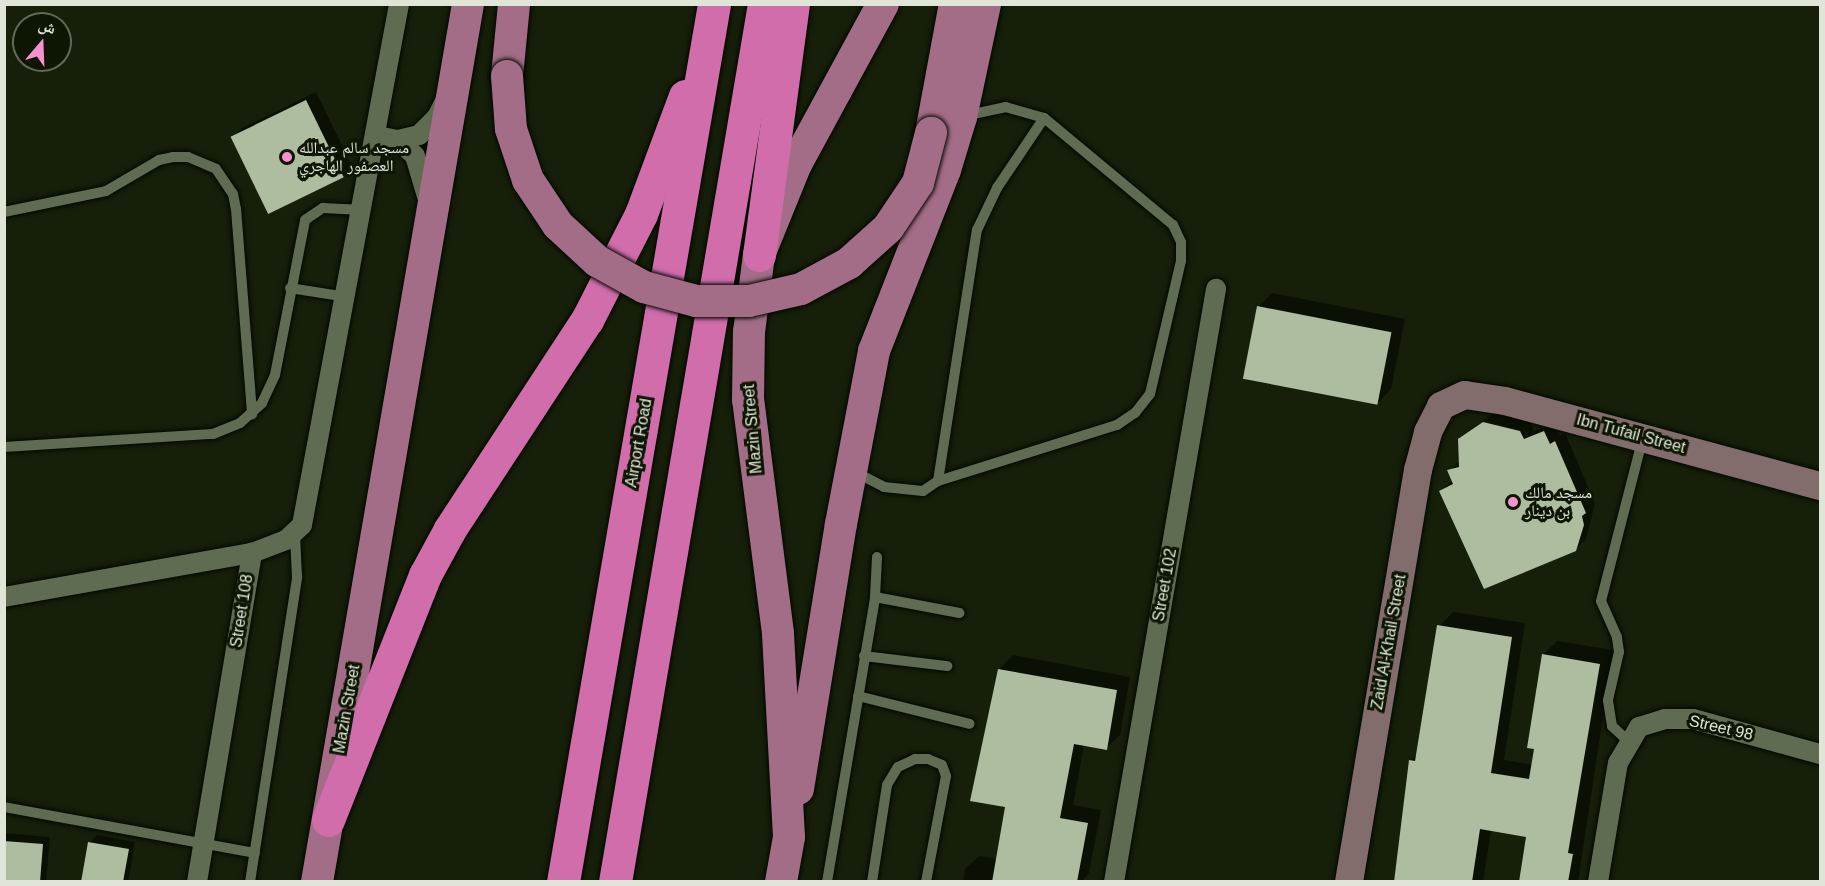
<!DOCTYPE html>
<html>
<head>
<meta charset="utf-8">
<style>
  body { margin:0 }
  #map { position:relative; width:1825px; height:886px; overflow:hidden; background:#161f09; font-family:Arial,"Noto Naskh Arabic",sans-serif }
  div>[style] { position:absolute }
  .shadow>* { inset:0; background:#0007 }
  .building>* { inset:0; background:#aebca0; transform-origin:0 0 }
  .roads { filter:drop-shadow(0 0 2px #030900) drop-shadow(0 0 2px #030900) }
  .lane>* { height:10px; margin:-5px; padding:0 5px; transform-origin:5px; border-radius:5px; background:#606c52 }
  .street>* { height:20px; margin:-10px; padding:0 10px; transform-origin:10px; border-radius:10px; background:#606c52 }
  .secondary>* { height:28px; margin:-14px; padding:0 14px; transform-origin:14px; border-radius:14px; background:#826c6c }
  .primary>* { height:32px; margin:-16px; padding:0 16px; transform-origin:16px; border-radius:16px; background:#a36d87 }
  .highway>* { height:33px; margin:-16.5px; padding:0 16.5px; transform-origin:16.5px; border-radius:16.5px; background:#d06daa }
  .bridges { filter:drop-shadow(0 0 2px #030900) drop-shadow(0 0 2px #030900) }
  .primary-bridge>* { height:32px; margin:-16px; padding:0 16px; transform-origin:16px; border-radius:16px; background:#a36d87 }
  .dots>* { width:16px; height:16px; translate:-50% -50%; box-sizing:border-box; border:3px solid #0d1602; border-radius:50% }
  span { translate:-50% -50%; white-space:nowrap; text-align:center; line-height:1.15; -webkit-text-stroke:6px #0d1602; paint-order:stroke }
  .poi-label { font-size:16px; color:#dfe6d8 }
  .left { translate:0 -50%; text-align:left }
  .street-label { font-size:16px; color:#dfe6d8 }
  .frame { position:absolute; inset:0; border:6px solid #dfe6d8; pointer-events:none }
  .north { position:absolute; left:12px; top:12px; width:60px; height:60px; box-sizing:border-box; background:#0d1602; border:2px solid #616958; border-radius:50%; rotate:19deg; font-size:16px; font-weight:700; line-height:24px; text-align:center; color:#dfe6d8 }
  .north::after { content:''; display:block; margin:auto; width:21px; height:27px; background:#f790ce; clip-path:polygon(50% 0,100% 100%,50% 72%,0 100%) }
</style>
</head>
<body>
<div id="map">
  <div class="shadow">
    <i style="clip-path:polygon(316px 92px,352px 166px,343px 176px,233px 137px,242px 128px)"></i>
    <i style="clip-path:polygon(1272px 293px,1405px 319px,1391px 389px,1378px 403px,1258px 307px)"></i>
    <i style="clip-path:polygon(1494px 413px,1530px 422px,1534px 431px,1554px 423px,1560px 436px,1565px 433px,1595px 503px,1586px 539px,1576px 549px,1440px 491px,1453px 480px,1449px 471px,1460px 461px,1459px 440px)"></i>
    <i style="clip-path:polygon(1453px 612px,1525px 623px,1504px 760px,1533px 765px,1543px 655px,1557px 641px,1613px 650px,1578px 882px,1521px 882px,1528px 835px,1491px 830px,1483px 882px,1394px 882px,1410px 761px,1417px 754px,1439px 626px)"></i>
    <i style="clip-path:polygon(1013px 655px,1130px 677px,1120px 735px,1106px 749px,1084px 745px,1073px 805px,1101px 810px,1089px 873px,1081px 882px,963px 882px,965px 869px,979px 856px,997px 859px,1007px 806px,999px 669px)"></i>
    <i style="clip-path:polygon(4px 833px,50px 837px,46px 882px,4px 882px)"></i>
    <i style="clip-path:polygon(97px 835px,135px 842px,128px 882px,83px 882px,89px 843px)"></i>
  </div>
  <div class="building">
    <i style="left:306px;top:100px;width:86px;height:84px;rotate:64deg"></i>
    <i style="left:1257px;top:306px;width:137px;height:74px;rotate:11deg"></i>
    <i style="clip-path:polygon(1483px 422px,1520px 431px,1524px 439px,1544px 431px,1550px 444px,1555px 441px,1586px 513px,1582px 516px,1584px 525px,1576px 551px,1484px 589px,1439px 491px,1453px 484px,1447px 470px,1459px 467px,1458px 439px)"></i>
    <i style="clip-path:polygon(1437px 625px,1512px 637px,1491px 773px,1529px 779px,1534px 749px,1527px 748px,1542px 654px,1600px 664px,1568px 853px,1573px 854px,1568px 882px,1519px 882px,1526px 837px,1480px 829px,1472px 882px,1394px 882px,1409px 760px,1415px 761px)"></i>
    <i style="clip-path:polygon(998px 669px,1117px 690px,1107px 750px,1074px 744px,1060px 818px,1088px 823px,1077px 882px,992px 882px,1005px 807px,970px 801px)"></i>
    <i style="clip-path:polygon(4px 841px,43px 844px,40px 882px,4px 882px)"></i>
    <i style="clip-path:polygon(88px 842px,129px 849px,123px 882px,81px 882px)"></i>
  </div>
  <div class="roads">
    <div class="lane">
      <i style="left:4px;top:212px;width:104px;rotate:-11.6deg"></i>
      <i style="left:106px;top:191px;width:61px;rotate:-30.3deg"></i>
      <i style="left:159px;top:160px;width:14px;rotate:-12deg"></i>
      <i style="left:173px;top:157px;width:15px"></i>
      <i style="left:188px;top:157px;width:30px;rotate:23deg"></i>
      <i style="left:216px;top:169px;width:30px;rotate:56deg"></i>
      <i style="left:233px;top:194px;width:15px;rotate:79deg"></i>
      <i style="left:236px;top:209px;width:206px;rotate:85.5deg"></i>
      <i style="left:290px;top:288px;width:58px;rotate:9deg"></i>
      <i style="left:4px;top:447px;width:209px;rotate:-3.6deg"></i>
      <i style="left:213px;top:434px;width:29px;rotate:-22deg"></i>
      <i style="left:240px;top:423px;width:30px;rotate:-42deg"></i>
      <i style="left:262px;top:403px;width:31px;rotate:-65deg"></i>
      <i style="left:275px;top:375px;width:158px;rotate:-79deg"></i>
      <i style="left:305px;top:220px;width:22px;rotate:-34deg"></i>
      <i style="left:323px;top:208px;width:40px;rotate:2.9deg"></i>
      <i style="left:855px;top:472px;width:33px;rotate:27deg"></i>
      <i style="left:884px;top:487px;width:39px;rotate:6deg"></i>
      <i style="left:923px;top:491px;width:18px;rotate:-34deg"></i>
      <i style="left:938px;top:481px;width:188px;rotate:-17.4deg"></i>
      <i style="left:1117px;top:425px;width:22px;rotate:-34deg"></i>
      <i style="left:1135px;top:413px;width:24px;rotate:-52deg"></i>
      <i style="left:1150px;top:394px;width:137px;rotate:-76.9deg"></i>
      <i style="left:1181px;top:261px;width:19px;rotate:-90deg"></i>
      <i style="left:1181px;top:242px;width:19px;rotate:-115deg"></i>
      <i style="left:1173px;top:225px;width:168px;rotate:-140.3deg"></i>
      <i style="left:1044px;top:118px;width:40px;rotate:-164deg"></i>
      <i style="left:1006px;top:107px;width:40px;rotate:168deg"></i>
      <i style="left:938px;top:481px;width:254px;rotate:-81.2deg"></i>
      <i style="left:977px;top:230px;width:47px;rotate:-64.5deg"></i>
      <i style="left:997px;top:188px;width:84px;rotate:-56.1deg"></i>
      <i style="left:875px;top:597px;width:86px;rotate:10.7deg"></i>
      <i style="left:864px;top:656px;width:84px;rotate:6.9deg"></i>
      <i style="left:858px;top:696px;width:115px;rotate:14deg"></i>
      <i style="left:1628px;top:741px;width:22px;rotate:-137deg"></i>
      <i style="left:1612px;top:726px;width:26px;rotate:-99deg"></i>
      <i style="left:1608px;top:700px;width:49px;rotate:-77.1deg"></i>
      <i style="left:1619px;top:652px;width:15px;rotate:-98deg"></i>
      <i style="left:1617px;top:637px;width:39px;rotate:-114deg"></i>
      <i style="left:1601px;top:601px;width:168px;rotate:-75.6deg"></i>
      <i style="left:4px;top:807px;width:255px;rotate:10.4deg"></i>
      <i style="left:250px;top:882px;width:309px;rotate:-81.2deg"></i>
      <i style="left:297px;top:577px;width:43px;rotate:-92.7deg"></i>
      <i style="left:827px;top:882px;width:289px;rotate:-80.4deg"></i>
      <i style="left:875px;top:597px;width:40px;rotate:-87.1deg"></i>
      <i style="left:872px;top:882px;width:98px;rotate:-81.2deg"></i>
      <i style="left:887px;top:785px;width:21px;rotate:-59deg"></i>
      <i style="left:898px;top:767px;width:19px;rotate:-25deg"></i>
      <i style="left:915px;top:759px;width:13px"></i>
      <i style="left:928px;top:759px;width:15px;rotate:23deg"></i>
      <i style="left:942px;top:765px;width:12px;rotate:70deg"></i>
      <i style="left:946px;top:776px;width:108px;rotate:100.7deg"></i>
    </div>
    <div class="street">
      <i style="left:377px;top:136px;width:21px;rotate:11deg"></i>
      <i style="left:398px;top:140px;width:22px;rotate:-13deg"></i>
      <i style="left:419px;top:135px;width:25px;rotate:-45deg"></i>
      <i style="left:437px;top:117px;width:18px;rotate:-63deg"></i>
      <i style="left:398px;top:140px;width:23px;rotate:43deg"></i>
      <i style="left:415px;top:156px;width:49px;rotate:73.4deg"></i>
      <i style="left:4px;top:597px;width:252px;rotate:-10.1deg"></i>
      <i style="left:252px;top:553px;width:36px;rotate:-21deg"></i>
      <i style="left:286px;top:540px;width:22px;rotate:-43deg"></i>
      <i style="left:302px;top:525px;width:530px;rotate:-79.45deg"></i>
      <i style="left:197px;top:882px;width:334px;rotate:-80.5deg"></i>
      <i style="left:1114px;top:882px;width:602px;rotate:-80.24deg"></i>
      <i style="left:1598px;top:882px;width:121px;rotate:-80.5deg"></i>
      <i style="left:1618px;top:763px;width:42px;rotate:-59.7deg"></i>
      <i style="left:1639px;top:727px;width:27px;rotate:-17deg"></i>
      <i style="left:1665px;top:719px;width:28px"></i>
      <i style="left:1693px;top:719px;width:132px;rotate:15.4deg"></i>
    </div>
    <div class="secondary">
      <i style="left:1349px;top:882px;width:418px;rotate:-80.5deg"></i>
      <i style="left:1418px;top:470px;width:39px;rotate:-75deg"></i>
      <i style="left:1428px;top:432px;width:29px;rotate:-63deg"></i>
      <i style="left:1441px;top:406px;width:26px;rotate:-25deg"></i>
      <i style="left:1465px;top:395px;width:40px;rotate:8.5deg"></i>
      <i style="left:1505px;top:401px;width:326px;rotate:15.1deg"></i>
    </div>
    <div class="primary">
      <i style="left:507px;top:76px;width:72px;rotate:-84.4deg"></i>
      <i style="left:931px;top:133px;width:131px;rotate:-79.5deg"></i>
      <i style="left:798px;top:789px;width:268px;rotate:-80.8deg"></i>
      <i style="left:841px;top:524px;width:176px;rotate:-79.2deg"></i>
      <i style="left:874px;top:351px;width:194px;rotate:-68.6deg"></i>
      <i style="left:945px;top:170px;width:55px;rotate:-73.2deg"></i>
      <i style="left:961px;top:117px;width:116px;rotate:-78deg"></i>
      <i style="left:317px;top:882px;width:891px;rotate:-80.24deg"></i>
      <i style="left:781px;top:882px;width:46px;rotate:-79.9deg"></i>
      <i style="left:789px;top:837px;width:204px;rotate:-93.1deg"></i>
      <i style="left:778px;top:633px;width:235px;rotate:-97.3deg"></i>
      <i style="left:748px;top:400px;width:68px;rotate:-89.2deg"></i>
      <i style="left:749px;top:332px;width:78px;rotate:-82.6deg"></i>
      <i style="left:759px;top:255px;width:98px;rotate:-67.9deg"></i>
      <i style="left:796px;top:164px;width:182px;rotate:-61.5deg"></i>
    </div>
    <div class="highway">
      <i style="left:759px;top:255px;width:253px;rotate:-82.3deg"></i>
      <i style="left:328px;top:820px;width:264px;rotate:-68.4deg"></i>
      <i style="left:425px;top:575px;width:52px;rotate:-61.5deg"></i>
      <i style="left:450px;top:529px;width:250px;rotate:-56.8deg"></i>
      <i style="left:587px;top:320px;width:119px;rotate:-63deg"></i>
      <i style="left:641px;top:214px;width:126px;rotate:-69.6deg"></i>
      <i style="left:563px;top:882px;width:891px;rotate:-80.24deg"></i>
      <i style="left:615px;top:882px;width:891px;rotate:-80.37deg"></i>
    </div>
  </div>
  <div class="bridges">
    <div class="primary-bridge">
      <i style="left:507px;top:76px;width:53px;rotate:85.7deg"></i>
      <i style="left:511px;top:129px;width:54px;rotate:71.6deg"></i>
      <i style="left:528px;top:180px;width:54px;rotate:56.3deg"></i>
      <i style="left:558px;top:225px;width:53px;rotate:42.7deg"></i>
      <i style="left:597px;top:261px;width:54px;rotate:29deg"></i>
      <i style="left:644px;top:287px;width:54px;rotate:15.1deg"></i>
      <i style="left:696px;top:301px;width:53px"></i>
      <i style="left:749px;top:301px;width:53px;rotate:-13deg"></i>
      <i style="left:801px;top:289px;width:55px;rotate:-28.4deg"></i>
      <i style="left:849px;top:263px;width:52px;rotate:-41.9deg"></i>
      <i style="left:888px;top:228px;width:54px;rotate:-56.3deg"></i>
      <i style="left:918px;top:183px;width:52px;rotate:-75.4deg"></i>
    </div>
  </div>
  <div class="dots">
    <i style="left:287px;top:157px;background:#f790ce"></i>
    <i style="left:1513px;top:502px;background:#f790ce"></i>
  </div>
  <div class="poi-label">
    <span class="left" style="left:299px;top:157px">مسجد سالم عبدالله<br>العصفور الهاجري</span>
    <span class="left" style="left:1525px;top:502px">مسجد مالك<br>بن دينار</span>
  </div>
  <div class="street-label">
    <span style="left:753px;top:429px;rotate:-95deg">Mazin Street</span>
    <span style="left:1631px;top:434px;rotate:15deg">Ibn Tufail Street</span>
    <span style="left:639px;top:443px;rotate:-80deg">Airport Road</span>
    <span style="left:1165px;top:585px;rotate:-80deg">Street 102</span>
    <span style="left:242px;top:611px;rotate:-81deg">Street 108</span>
    <span style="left:1389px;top:642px;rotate:-80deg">Zaid Al-Khail Street</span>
    <span style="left:347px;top:709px;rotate:-80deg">Mazin Street</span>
    <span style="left:1721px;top:728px;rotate:13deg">Street 98</span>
  </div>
  <div class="frame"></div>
  <div class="north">ش</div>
</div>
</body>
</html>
